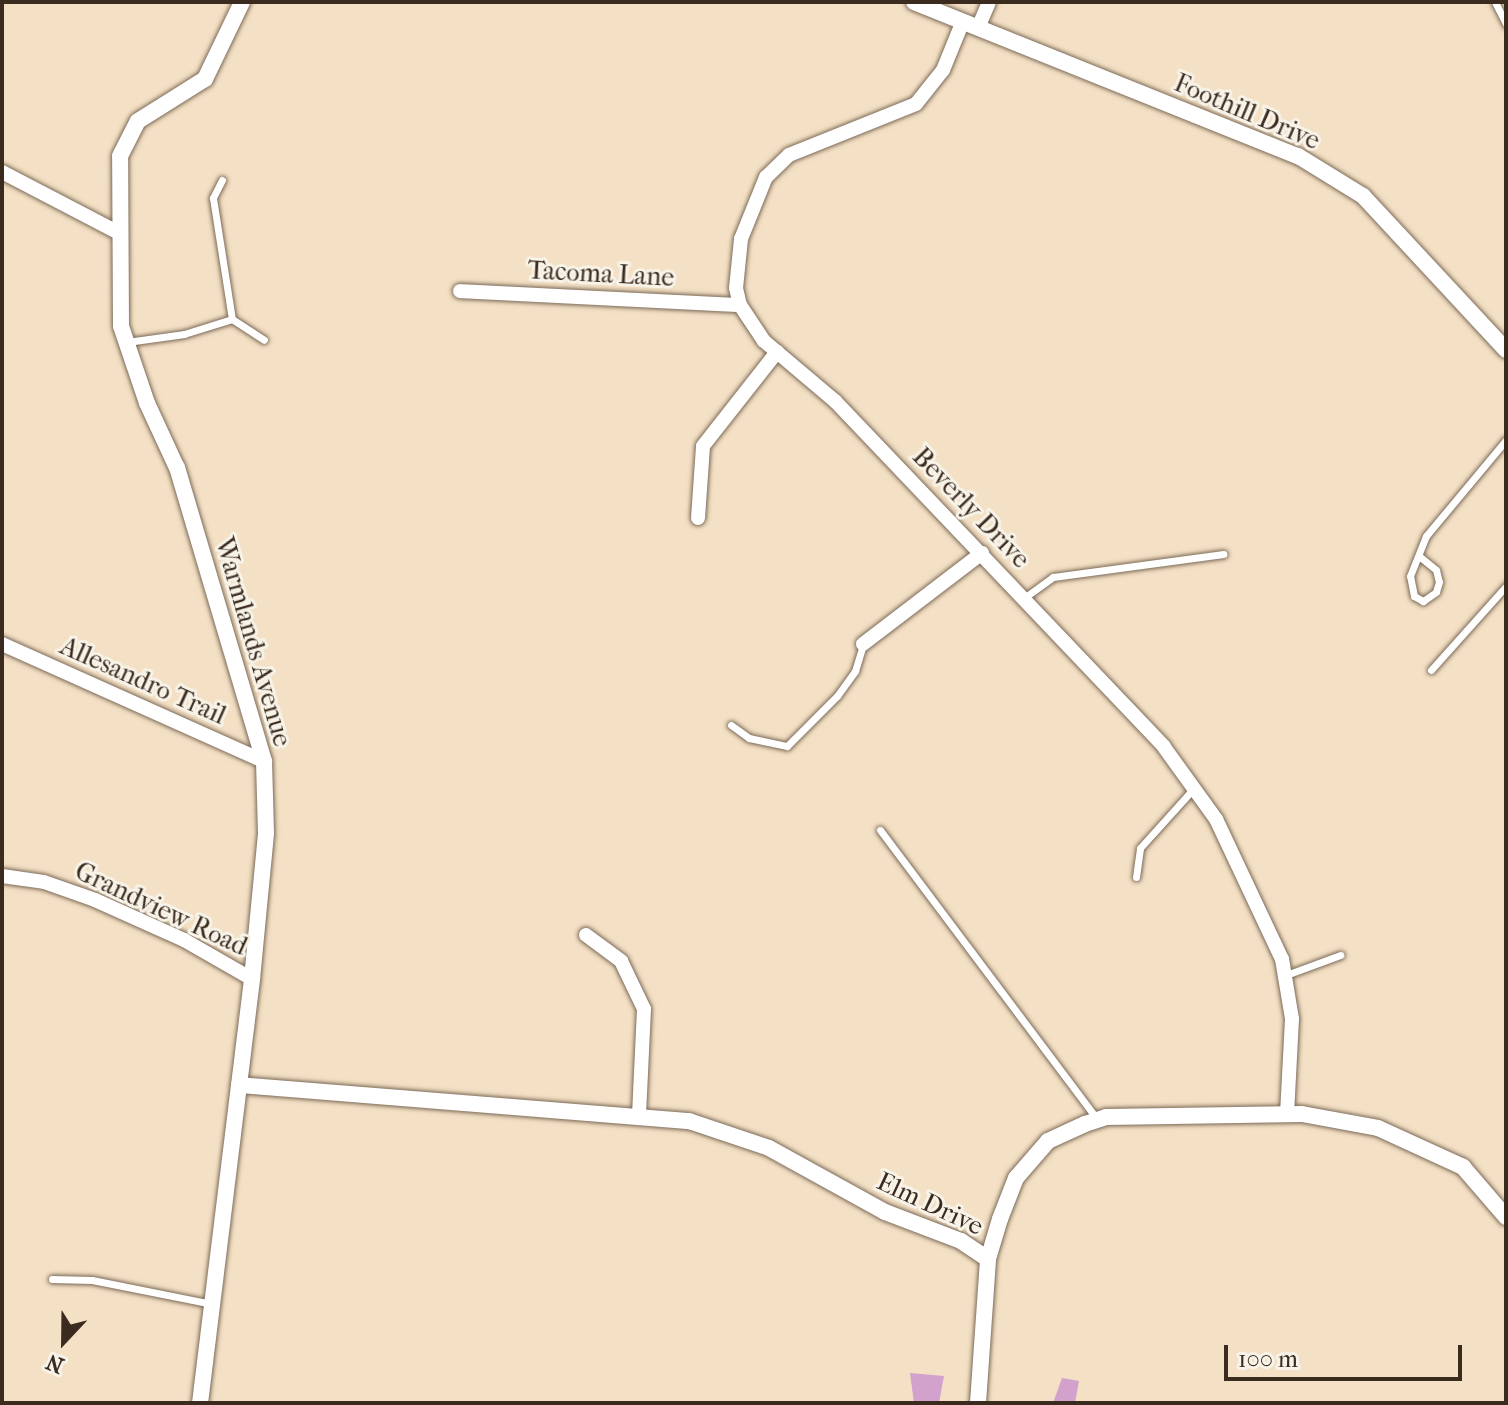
<!DOCTYPE html>
<html>
<head>
<meta charset="utf-8">
<style>
  body { margin:0 }
  #map { position:relative; width:1508px; height:1405px; overflow:hidden; background:#f4e0c4; font-family:"IM FELL French Canon",serif }
  div>[style] { position:absolute }
  .building>* { inset:0; background:#d2a1cc }
  .roads { filter:drop-shadow(0 0 2px #7c6a58) drop-shadow(0 0 2px #7c6a58) }
  .service>* { height:7px; margin:-3.5px; padding:0 3.5px; transform-origin:3.5px; border-radius:3.5px; background:#fff }
  .minor>* { height:14px; margin:-7px; padding:0 7px; transform-origin:7px; border-radius:7px; background:#fff }
  .tertiary>* { height:16px; margin:-8px; padding:0 8px; transform-origin:8px; border-radius:8px; background:#fff }
  span { translate:-50% -50%; white-space:nowrap; text-align:center; line-height:1.15; -webkit-text-stroke:6px #f7f3e8; paint-order:stroke }
  .street-label { font-size:26px; color:#3b2a1e }
  .frame { position:absolute; inset:0; border:4px solid #3b2a1e; pointer-events:none }
  .north { position:absolute; left:24px; top:1301px; width:80px; height:80px; -webkit-text-stroke:6px #f7f3e8; paint-order:stroke; rotate:202deg; font-size:22px; font-weight:700; line-height:32px; text-align:center; color:#3b2a1e }
  .north::after { content:''; display:block; margin:auto; width:28px; height:36px; background:#3b2a1e; clip-path:polygon(50% 0,100% 100%,50% 72%,0 100%) }
  .scale { position:absolute; left:1224px; top:1345px; width:238px; height:36px; box-sizing:border-box; border:4px solid #3b2a1e; border-top:0; padding-left:10px; font-size:24px; line-height:28px; white-space:nowrap; color:#3b2a1e; -webkit-text-stroke:6px #f7f3e8; paint-order:stroke }
</style>
</head>
<body>
<div id="map">
  <div class="building">
    <i style="clip-path:polygon(910px 1373px,944px 1376px,939px 1403px,914px 1403px)"></i>
    <i style="clip-path:polygon(1062px 1378px,1079px 1381px,1075px 1403px,1053px 1403px)"></i>
  </div>
  <div class="roads">
    <div class="service">
      <i style="left:1495px;top:2px;width:25px;rotate:63deg"></i>
      <i style="left:222px;top:180px;width:20px;rotate:117deg"></i>
      <i style="left:213px;top:198px;width:122px;rotate:81.1deg"></i>
      <i style="left:232px;top:319px;width:38px;rotate:33deg"></i>
      <i style="left:127px;top:342px;width:58px;rotate:-8deg"></i>
      <i style="left:184px;top:334px;width:50px;rotate:-17.4deg"></i>
      <i style="left:1419px;top:556px;width:22px;rotate:39deg"></i>
      <i style="left:1436px;top:570px;width:12px;rotate:76deg"></i>
      <i style="left:1439px;top:582px;width:10px;rotate:107deg"></i>
      <i style="left:1436px;top:592px;width:16px;rotate:145deg"></i>
      <i style="left:1423px;top:601px;width:10px;rotate:-151deg"></i>
      <i style="left:1414px;top:596px;width:20px;rotate:-101deg"></i>
      <i style="left:1410px;top:576px;width:43px;rotate:-68.2deg"></i>
      <i style="left:1426px;top:536px;width:125px;rotate:-50.2deg"></i>
      <i style="left:1024px;top:598px;width:36px;rotate:-36deg"></i>
      <i style="left:1053px;top:577px;width:172px;rotate:-7.7deg"></i>
      <i style="left:1431px;top:670px;width:113px;rotate:-48.2deg"></i>
      <i style="left:731px;top:725px;width:22px;rotate:36deg"></i>
      <i style="left:749px;top:738px;width:39px;rotate:12deg"></i>
      <i style="left:787px;top:746px;width:71px;rotate:-45deg"></i>
      <i style="left:837px;top:696px;width:31px;rotate:-54deg"></i>
      <i style="left:855px;top:671px;width:28px;rotate:-73deg"></i>
      <i style="left:880px;top:830px;width:360px;rotate:53.1deg"></i>
      <i style="left:1136px;top:877px;width:29px;rotate:-82deg"></i>
      <i style="left:1140px;top:848px;width:81px;rotate:-48deg"></i>
      <i style="left:1286px;top:975px;width:58px;rotate:-20.3deg"></i>
      <i style="left:52px;top:1279px;width:40px;rotate:1.4deg"></i>
      <i style="left:92px;top:1280px;width:122px;rotate:11.3deg"></i>
    </div>
    <div class="minor">
      <i style="left:963px;top:21px;width:53px;rotate:112.2deg"></i>
      <i style="left:943px;top:70px;width:43px;rotate:128.5deg"></i>
      <i style="left:916px;top:104px;width:137px;rotate:158.1deg"></i>
      <i style="left:789px;top:155px;width:32px;rotate:136deg"></i>
      <i style="left:766px;top:177px;width:67px;rotate:112deg"></i>
      <i style="left:741px;top:239px;width:49px;rotate:95.8deg"></i>
      <i style="left:736px;top:288px;width:17px;rotate:77deg"></i>
      <i style="left:740px;top:305px;width:43px;rotate:56.3deg"></i>
      <i style="left:764px;top:341px;width:93px;rotate:40.2deg"></i>
      <i style="left:835px;top:401px;width:477px;rotate:46.4deg"></i>
      <i style="left:1164px;top:747px;width:89px;rotate:54.2deg"></i>
      <i style="left:1216px;top:819px;width:155px;rotate:64.8deg"></i>
      <i style="left:1282px;top:959px;width:61px;rotate:80.5deg"></i>
      <i style="left:1292px;top:1019px;width:96px;rotate:93deg"></i>
      <i style="left:978px;top:28px;width:28px;rotate:-67deg"></i>
      <i style="left:2px;top:172px;width:132px;rotate:27.5deg"></i>
      <i style="left:460px;top:291px;width:280px;rotate:2.9deg"></i>
      <i style="left:698px;top:518px;width:72px;rotate:-86deg"></i>
      <i style="left:703px;top:446px;width:120px;rotate:-51.8deg"></i>
      <i style="left:2px;top:644px;width:287px;rotate:24.1deg"></i>
      <i style="left:863px;top:644px;width:150px;rotate:-37.4deg"></i>
      <i style="left:2px;top:876px;width:42px;rotate:8.1deg"></i>
      <i style="left:44px;top:882px;width:54px;rotate:19.4deg"></i>
      <i style="left:95px;top:900px;width:98px;rotate:24.2deg"></i>
      <i style="left:184px;top:940px;width:78px;rotate:29.8deg"></i>
      <i style="left:586px;top:935px;width:44px;rotate:36.6deg"></i>
      <i style="left:621px;top:961px;width:53px;rotate:64.4deg"></i>
      <i style="left:644px;top:1009px;width:105px;rotate:92.7deg"></i>
    </div>
    <div class="tertiary">
      <i style="left:914px;top:2px;width:414px;rotate:21.9deg"></i>
      <i style="left:1298px;top:156px;width:76px;rotate:31.6deg"></i>
      <i style="left:1363px;top:196px;width:210px;rotate:47.1deg"></i>
      <i style="left:239px;top:1085px;width:451px;rotate:4.6deg"></i>
      <i style="left:689px;top:1121px;width:84px;rotate:18.6deg"></i>
      <i style="left:769px;top:1148px;width:132px;rotate:28.9deg"></i>
      <i style="left:885px;top:1212px;width:81px;rotate:20.9deg"></i>
      <i style="left:961px;top:1241px;width:32px;rotate:34deg"></i>
      <i style="left:200px;top:1403px;width:427px;rotate:-83deg"></i>
      <i style="left:252px;top:979px;width:147px;rotate:-84.5deg"></i>
      <i style="left:266px;top:833px;width:72px;rotate:-91.6deg"></i>
      <i style="left:264px;top:761px;width:306px;rotate:-106.5deg"></i>
      <i style="left:177px;top:468px;width:72px;rotate:-114.8deg"></i>
      <i style="left:147px;top:403px;width:81px;rotate:-108.7deg"></i>
      <i style="left:121px;top:326px;width:170px;rotate:-90.3deg"></i>
      <i style="left:120px;top:156px;width:39px;rotate:-63deg"></i>
      <i style="left:138px;top:121px;width:79px;rotate:-32.1deg"></i>
      <i style="left:205px;top:79px;width:85px;rotate:-64.3deg"></i>
      <i style="left:978px;top:1403px;width:144px;rotate:-86deg"></i>
      <i style="left:988px;top:1259px;width:42px;rotate:-73.3deg"></i>
      <i style="left:1000px;top:1219px;width:44px;rotate:-68.7deg"></i>
      <i style="left:1016px;top:1178px;width:49px;rotate:-49.1deg"></i>
      <i style="left:1048px;top:1141px;width:41px;rotate:-24.7deg"></i>
      <i style="left:1085px;top:1124px;width:22px;rotate:-18deg"></i>
      <i style="left:1106px;top:1117px;width:196px;rotate:-0.9deg"></i>
      <i style="left:1302px;top:1114px;width:77px;rotate:10.4deg"></i>
      <i style="left:1378px;top:1128px;width:94px;rotate:24.6deg"></i>
      <i style="left:1463px;top:1167px;width:66px;rotate:49.3deg"></i>
    </div>
  </div>
  <div class="street-label">
    <span style="left:1247px;top:112px;rotate:23deg">Foothill Drive</span>
    <span style="left:601px;top:274px;rotate:3deg">Tacoma Lane</span>
    <span style="left:971px;top:508px;rotate:46deg">Beverly Drive</span>
    <span style="left:253px;top:642px;rotate:74deg">Warmlands Avenue</span>
    <span style="left:143px;top:681px;rotate:24deg">Allesandro Trail</span>
    <span style="left:161px;top:909px;rotate:25deg">Grandview Road</span>
    <span style="left:930px;top:1204px;rotate:25deg">Elm Drive</span>
  </div>
  <div class="frame"></div>
  <div class="north">N</div>
  <div class="scale">100 m</div>
</div>
</body>
</html>
